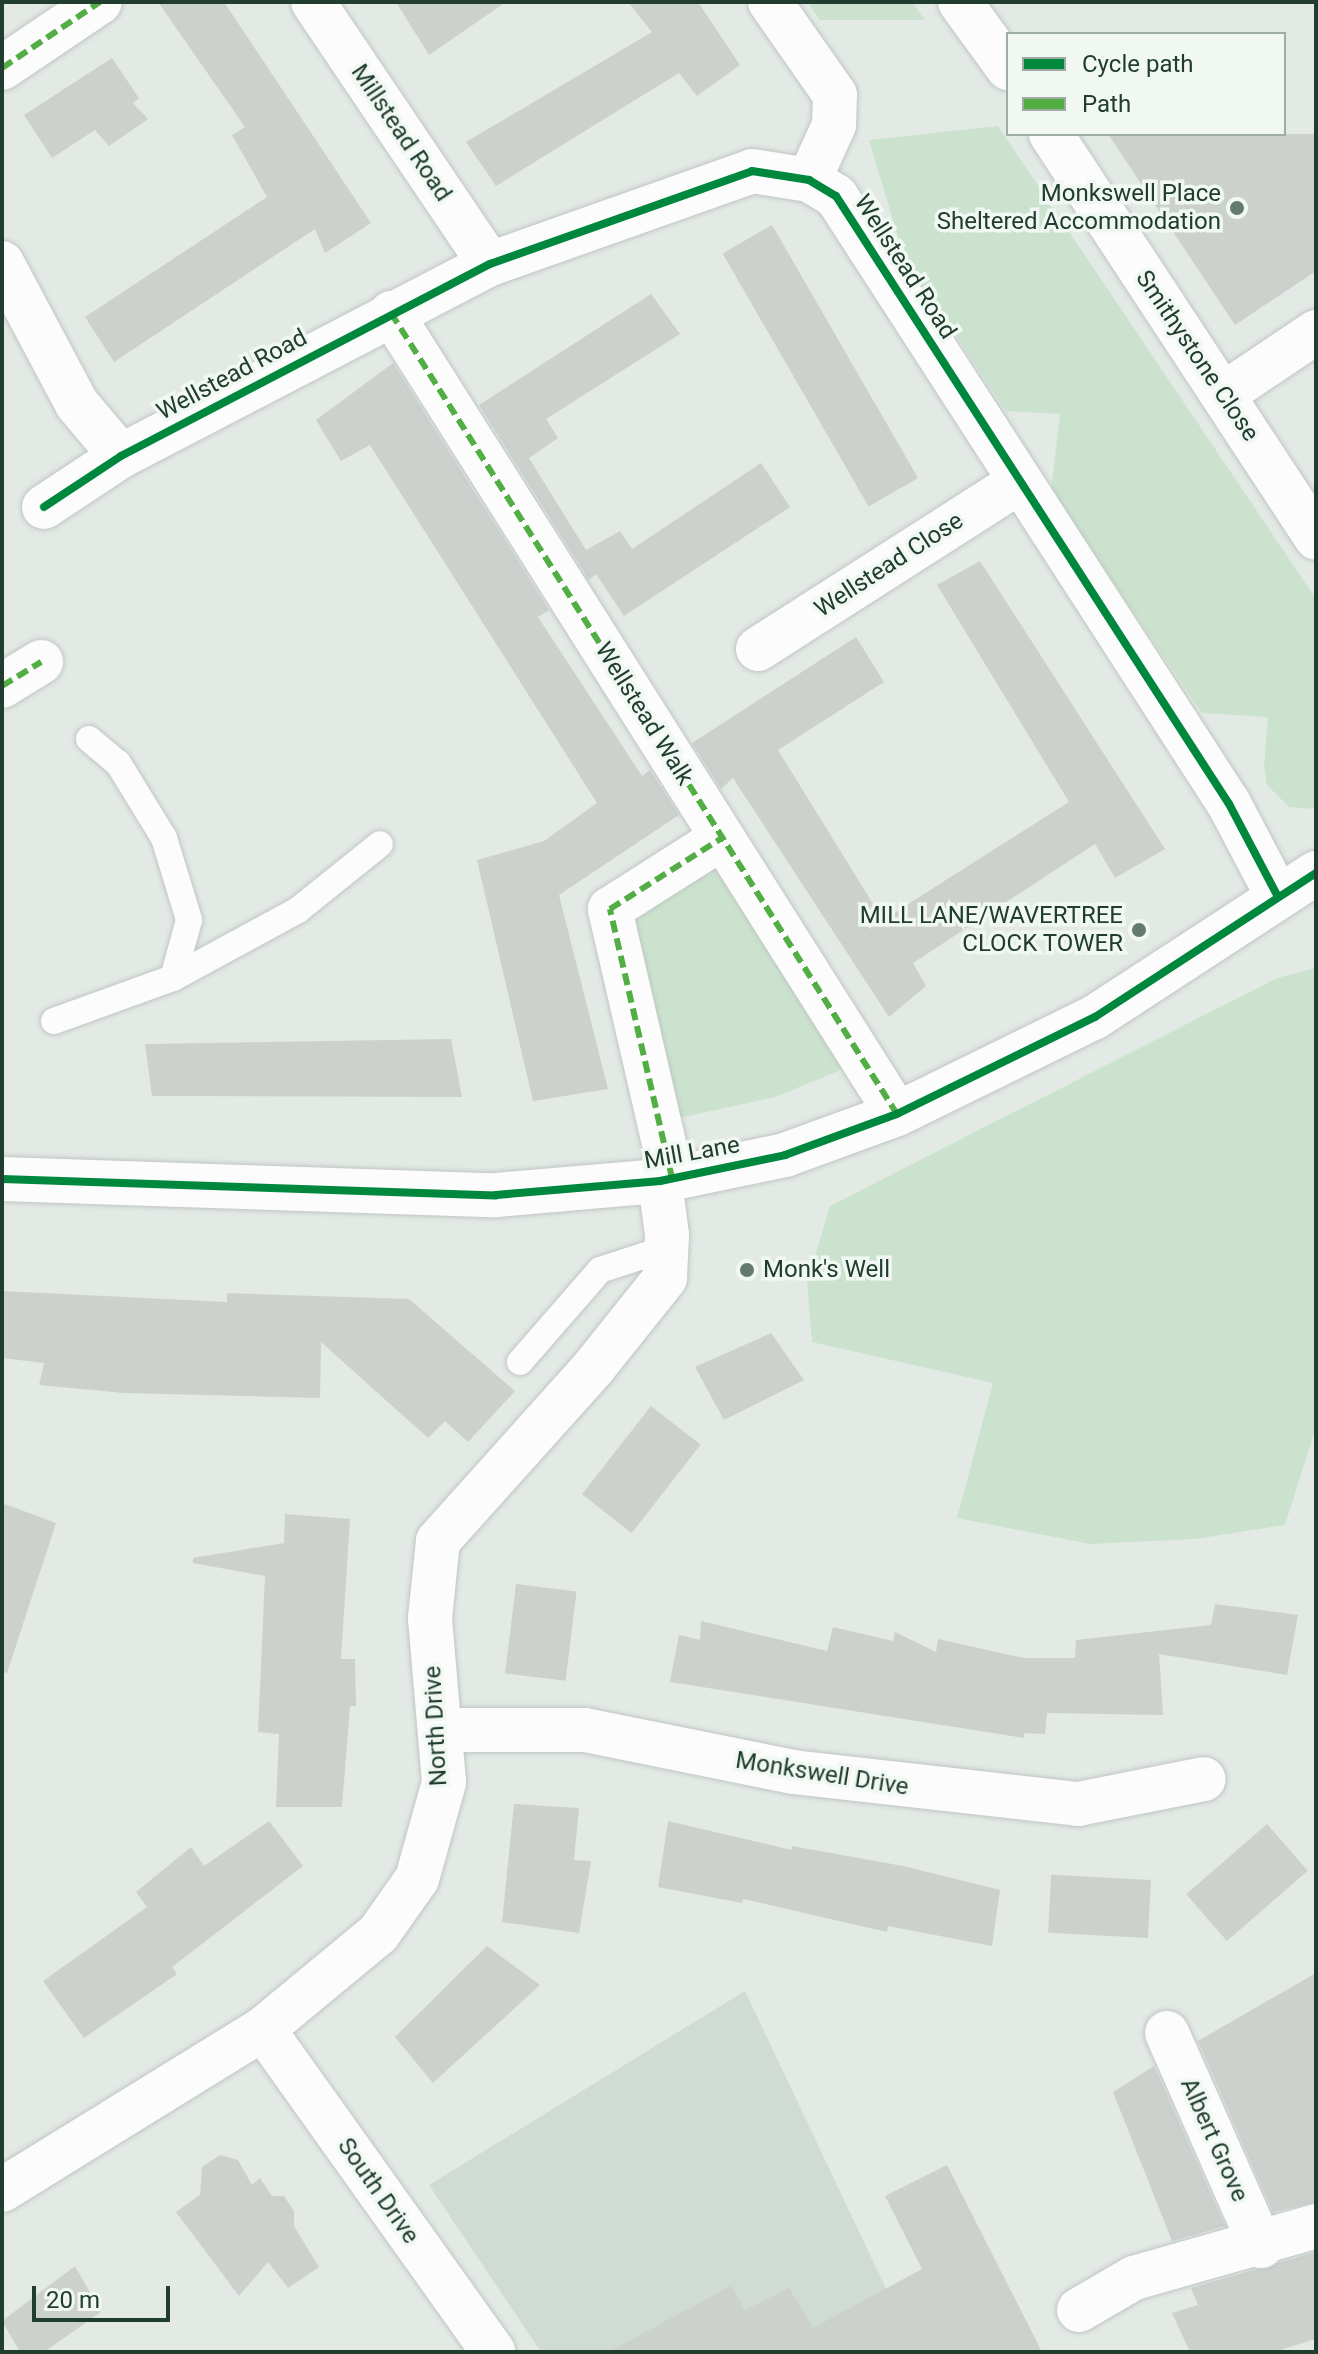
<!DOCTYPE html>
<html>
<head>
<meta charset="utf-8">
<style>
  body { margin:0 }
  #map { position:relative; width:1318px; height:2354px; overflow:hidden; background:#e3e9e5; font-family:Roboto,sans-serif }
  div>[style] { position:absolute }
  .built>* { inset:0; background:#d0dbd4 }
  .green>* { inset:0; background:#cbe3ce }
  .building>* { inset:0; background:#ccd1ce; transform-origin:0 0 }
  .roads { filter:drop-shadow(0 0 2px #c0c6c2) drop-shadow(0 0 2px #c0c6c2) }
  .lane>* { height:26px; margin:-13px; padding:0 13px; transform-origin:13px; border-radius:13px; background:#fbfcfb }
  .street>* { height:44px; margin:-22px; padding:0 22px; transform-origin:22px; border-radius:22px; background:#fbfcfb }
  .secondary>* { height:44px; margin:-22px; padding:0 22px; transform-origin:22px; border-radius:22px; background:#fbfcfb }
  .quiet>* { height:6px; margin-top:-3px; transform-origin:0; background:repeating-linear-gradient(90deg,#52ad45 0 12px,transparent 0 18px) }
  .cycleway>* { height:8px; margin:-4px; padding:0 4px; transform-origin:4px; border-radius:4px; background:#00873e }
  .dots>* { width:22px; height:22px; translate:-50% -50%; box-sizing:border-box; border:4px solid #f1f8f3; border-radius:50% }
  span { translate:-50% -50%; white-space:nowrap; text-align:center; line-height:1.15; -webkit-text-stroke:7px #f1f8f3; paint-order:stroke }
  .street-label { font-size:24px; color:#203d2f }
  .poi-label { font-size:24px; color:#203d2f }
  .right { translate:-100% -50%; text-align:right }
  .left { translate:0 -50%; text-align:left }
  .frame { position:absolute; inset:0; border:4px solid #203d2f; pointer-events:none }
  .legend { position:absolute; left:1006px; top:32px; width:280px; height:104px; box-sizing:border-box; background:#f1f8f3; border:2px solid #9dada5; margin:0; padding:10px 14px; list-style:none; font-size:24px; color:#203d2f }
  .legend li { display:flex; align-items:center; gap:16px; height:40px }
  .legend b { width:40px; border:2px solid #9dada5 }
  .scale { position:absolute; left:32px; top:2286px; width:138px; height:36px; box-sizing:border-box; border:4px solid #203d2f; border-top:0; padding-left:10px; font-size:24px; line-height:28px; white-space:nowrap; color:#203d2f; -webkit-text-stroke:6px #f1f8f3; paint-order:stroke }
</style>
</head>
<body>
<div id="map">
  <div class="built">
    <i style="clip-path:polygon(745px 1991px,916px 2352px,541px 2352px,429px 2185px)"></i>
  </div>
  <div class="green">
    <i style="clip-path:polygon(808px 2px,912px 2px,925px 20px,819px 20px)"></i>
    <i style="clip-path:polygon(998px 126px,1316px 599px,1316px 809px,1289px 807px,1267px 785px,1264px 767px,1268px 717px,1202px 713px,1051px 491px,1060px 414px,1006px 411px,904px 257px,869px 140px)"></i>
    <i style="clip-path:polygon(726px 861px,853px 1065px,775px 1097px,679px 1118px,635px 920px)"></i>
    <i style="clip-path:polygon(1316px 968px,1316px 1427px,1285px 1525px,1195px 1539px,1090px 1544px,957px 1518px,993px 1383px,812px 1342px,807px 1283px,830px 1206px,1277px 978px)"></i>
  </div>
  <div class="building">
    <i style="clip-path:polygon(158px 2px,224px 2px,371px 223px,325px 253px,315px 229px,114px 362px,85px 317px,267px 197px,232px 135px,245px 127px)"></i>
    <i style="clip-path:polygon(396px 2px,506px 2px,429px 55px)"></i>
    <i style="clip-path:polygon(628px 2px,698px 2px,740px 65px,697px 96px,679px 73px,496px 186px,466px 142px,652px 32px)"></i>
    <i style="clip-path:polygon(112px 58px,139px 98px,133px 103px,148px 119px,109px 146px,95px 130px,52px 158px,24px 115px)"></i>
    <i style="clip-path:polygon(1108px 134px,1316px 134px,1316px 271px,1235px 325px)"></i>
    <i style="left:772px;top:225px;width:292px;height:57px;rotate:60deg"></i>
    <i style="clip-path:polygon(651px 294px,680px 334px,546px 419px,558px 438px,529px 458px,586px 550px,620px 531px,632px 549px,761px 463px,790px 507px,624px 616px,596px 574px,589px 580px,479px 405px)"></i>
    <i style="clip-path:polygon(393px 363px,549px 610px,538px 617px,642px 776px,650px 770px,679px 815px,559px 895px,608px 1089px,533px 1101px,477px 860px,544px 841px,597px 803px,370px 445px,341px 461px,316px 420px)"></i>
    <i style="clip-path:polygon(980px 561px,1165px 849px,1115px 878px,1095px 844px,913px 963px,926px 986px,889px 1017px,733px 778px,721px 789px,692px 743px,856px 637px,884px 682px,778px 750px,883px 920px,1069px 802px,937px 585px)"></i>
    <i style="clip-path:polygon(451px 1039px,462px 1097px,152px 1096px,145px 1044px)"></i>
    <i style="clip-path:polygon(2px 1291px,227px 1302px,227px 1293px,409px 1299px,515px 1391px,468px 1442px,445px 1421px,428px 1438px,321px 1342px,320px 1398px,124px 1393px,39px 1385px,44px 1363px,2px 1358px)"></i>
    <i style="clip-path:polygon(771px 1333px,804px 1380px,724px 1420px,695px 1367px)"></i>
    <i style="left:651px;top:1406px;width:63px;height:112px;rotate:38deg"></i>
    <i style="clip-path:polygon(2px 1503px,56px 1523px,7px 1673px,2px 1672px)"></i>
    <i style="clip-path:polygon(285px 1514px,350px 1519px,341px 1659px,355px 1659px,356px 1706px,350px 1706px,342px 1807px,276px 1807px,279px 1734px,258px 1732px,265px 1576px,193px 1563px,193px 1558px,284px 1543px)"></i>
    <i style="left:516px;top:1584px;width:61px;height:90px;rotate:7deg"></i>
    <i style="clip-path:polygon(1215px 1604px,1298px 1615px,1287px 1675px,1159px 1654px,1163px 1715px,1047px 1713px,1045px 1734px,1024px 1733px,1024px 1738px,670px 1682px,679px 1635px,700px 1640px,701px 1621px,827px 1651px,833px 1627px,893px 1641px,895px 1632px,936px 1652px,938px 1639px,1024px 1658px,1075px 1658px,1076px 1640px,1211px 1625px)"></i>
    <i style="clip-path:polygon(514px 1804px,579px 1808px,574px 1860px,591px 1861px,579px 1933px,502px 1922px)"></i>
    <i style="clip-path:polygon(269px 1821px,303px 1866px,172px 1967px,177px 1974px,84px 2038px,43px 1981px,147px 1907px,136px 1892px,191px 1847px,204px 1866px)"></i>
    <i style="clip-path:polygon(668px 1821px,792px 1850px,792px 1846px,903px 1866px,1000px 1890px,992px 1946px,888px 1926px,887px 1932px,743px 1899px,742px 1903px,658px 1887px)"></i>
    <i style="left:1267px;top:1824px;width:62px;height:107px;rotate:49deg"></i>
    <i style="left:1151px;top:1880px;width:58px;height:100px;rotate:93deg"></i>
    <i style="clip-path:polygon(487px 1946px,540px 1985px,433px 2083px,395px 2037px)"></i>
    <i style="clip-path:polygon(1316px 1973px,1316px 2202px,1273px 2212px,1198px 2041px)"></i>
    <i style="clip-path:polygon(1154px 2066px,1225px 2226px,1172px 2241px,1113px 2092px)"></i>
    <i style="clip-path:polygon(220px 2155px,238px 2160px,252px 2185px,260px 2178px,272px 2196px,284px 2196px,294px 2211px,294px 2226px,319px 2267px,288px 2288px,268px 2262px,239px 2296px,176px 2212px,200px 2195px,202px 2167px)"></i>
    <i style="clip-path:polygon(947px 2165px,1042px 2352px,608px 2352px,731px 2286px,745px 2310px,789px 2288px,813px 2328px,922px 2269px,885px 2196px)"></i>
    <i style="clip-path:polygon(1316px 2252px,1316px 2339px,1273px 2352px,1190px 2352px,1172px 2313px,1198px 2305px,1191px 2288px)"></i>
    <i style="clip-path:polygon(75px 2266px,101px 2312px,44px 2352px,20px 2352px,2px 2321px)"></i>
  </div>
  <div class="roads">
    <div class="lane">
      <i style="left:89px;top:739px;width:38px;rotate:40deg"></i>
      <i style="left:118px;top:763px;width:88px;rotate:58.5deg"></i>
      <i style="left:164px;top:838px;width:86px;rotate:73deg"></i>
      <i style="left:189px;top:920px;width:60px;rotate:105.4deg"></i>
      <i style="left:54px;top:1021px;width:127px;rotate:-19.9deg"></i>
      <i style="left:173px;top:978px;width:142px;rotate:-28.5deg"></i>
      <i style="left:298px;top:910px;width:105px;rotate:-38.8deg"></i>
      <i style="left:520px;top:1362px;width:122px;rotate:-49deg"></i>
      <i style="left:600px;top:1270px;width:71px;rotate:-18.2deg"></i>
    </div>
    <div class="street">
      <i style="left:313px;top:2px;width:316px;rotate:56deg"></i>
      <i style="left:770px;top:2px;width:113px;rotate:55deg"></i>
      <i style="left:835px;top:95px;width:30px;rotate:92deg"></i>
      <i style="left:834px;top:125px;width:60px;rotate:114.4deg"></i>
      <i style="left:960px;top:2px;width:82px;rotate:54deg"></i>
      <i style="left:2px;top:68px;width:118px;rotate:-34deg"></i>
      <i style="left:1051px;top:134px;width:483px;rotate:56.7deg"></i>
      <i style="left:2px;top:263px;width:160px;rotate:62deg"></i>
      <i style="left:77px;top:404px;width:68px;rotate:49.8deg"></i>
      <i style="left:391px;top:313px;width:947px;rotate:57.72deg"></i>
      <i style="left:1225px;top:393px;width:110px;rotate:-33.8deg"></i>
      <i style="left:44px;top:507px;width:92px;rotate:-33.5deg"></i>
      <i style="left:121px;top:456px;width:416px;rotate:-27.5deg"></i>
      <i style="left:490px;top:264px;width:278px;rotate:-19.5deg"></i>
      <i style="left:752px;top:171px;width:58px;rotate:9deg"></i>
      <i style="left:809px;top:180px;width:31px;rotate:31deg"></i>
      <i style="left:836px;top:196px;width:724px;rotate:57.12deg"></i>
      <i style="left:1229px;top:804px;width:105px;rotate:62.2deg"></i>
      <i style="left:758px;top:649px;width:310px;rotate:-32.6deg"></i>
      <i style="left:2px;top:686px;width:46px;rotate:-31.6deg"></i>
      <i style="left:672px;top:1178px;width:276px;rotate:-103deg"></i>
      <i style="left:610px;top:909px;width:133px;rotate:-32.4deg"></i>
      <i style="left:440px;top:1730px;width:145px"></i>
      <i style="left:585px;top:1730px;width:212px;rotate:11.4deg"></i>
      <i style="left:793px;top:1772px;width:287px;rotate:6.4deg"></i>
      <i style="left:1078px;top:1804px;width:128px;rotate:-11.2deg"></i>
      <i style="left:263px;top:2029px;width:397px;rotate:54.5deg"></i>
      <i style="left:1167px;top:2033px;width:233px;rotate:66.2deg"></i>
      <i style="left:2px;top:2190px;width:307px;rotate:-31.7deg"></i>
      <i style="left:263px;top:2029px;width:149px;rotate:-39.6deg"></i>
      <i style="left:378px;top:1934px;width:67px;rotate:-54.7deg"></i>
      <i style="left:417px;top:1879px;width:101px;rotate:-74.4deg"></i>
      <i style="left:444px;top:1782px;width:165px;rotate:-94.9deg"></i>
      <i style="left:430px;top:1618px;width:77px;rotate:-84.1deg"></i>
      <i style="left:438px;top:1541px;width:234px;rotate:-48.1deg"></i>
      <i style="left:594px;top:1367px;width:114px;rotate:-51.4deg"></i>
      <i style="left:665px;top:1278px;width:43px;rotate:-87.3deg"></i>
      <i style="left:667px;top:1235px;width:54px;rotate:-97.4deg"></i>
      <i style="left:1079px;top:2310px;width:64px;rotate:-30.2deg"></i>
      <i style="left:1134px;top:2278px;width:189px;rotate:-15.9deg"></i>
    </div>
    <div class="secondary">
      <i style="left:2px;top:1179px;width:494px;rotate:1.9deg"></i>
      <i style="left:496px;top:1195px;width:165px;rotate:-4.9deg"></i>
      <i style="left:660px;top:1181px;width:128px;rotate:-11.7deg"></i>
      <i style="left:785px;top:1155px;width:119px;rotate:-20.1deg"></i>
      <i style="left:897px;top:1114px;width:220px;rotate:-26.1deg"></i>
      <i style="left:1095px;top:1017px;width:264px;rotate:-33.1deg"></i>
    </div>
  </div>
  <div class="quiet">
    <i style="left:2px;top:68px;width:118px;rotate:-34deg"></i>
    <i style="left:391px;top:313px;width:947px;rotate:57.72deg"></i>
    <i style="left:2px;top:686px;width:46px;rotate:-31.6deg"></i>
    <i style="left:672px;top:1178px;width:276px;rotate:-103deg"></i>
    <i style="left:610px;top:909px;width:133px;rotate:-32.4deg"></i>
  </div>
  <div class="cycleway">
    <i style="left:44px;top:507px;width:92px;rotate:-33.5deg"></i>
    <i style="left:121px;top:456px;width:416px;rotate:-27.5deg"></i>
    <i style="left:490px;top:264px;width:278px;rotate:-19.5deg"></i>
    <i style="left:752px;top:171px;width:58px;rotate:9deg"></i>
    <i style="left:809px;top:180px;width:31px;rotate:31deg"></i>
    <i style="left:836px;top:196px;width:724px;rotate:57.12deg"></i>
    <i style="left:1229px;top:804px;width:105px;rotate:62.2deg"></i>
    <i style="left:2px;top:1179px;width:494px;rotate:1.9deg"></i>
    <i style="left:496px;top:1195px;width:165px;rotate:-4.9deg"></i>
    <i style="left:660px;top:1181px;width:128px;rotate:-11.7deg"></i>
    <i style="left:785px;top:1155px;width:119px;rotate:-20.1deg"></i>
    <i style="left:897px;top:1114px;width:220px;rotate:-26.1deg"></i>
    <i style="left:1095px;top:1017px;width:264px;rotate:-33.1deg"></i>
  </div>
  <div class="dots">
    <i style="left:1237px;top:208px;background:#64796f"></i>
    <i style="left:1139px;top:930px;background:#64796f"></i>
    <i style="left:747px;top:1270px;background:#64796f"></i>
  </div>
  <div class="street-label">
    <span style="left:401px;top:133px;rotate:56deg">Millstead Road</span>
    <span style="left:905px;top:267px;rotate:57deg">Wellstead Road</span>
    <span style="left:1197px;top:356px;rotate:56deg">Smithystone Close</span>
    <span style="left:232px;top:375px;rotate:-28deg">Wellstead Road</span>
    <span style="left:889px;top:565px;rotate:-33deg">Wellstead Close</span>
    <span style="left:644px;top:714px;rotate:58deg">Wellstead Walk</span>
    <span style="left:692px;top:1153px;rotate:-10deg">Mill Lane</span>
    <span style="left:436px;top:1726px;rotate:-93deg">North Drive</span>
    <span style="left:822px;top:1774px;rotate:9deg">Monkswell Drive</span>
    <span style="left:1214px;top:2140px;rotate:66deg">Albert Grove</span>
    <span style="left:378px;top:2191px;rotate:55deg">South Drive</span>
  </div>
  <div class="poi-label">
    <span class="right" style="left:1221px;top:208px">Monkswell Place<br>Sheltered Accommodation</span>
    <span class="right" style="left:1123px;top:930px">MILL LANE/WAVERTREE<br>CLOCK TOWER</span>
    <span class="left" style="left:763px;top:1270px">Monk's Well</span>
  </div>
  <div class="frame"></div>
  <ul class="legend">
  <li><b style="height:10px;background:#00873e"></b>Cycle path</li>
  <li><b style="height:10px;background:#52ad45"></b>Path</li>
  </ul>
  <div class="scale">20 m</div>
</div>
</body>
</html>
